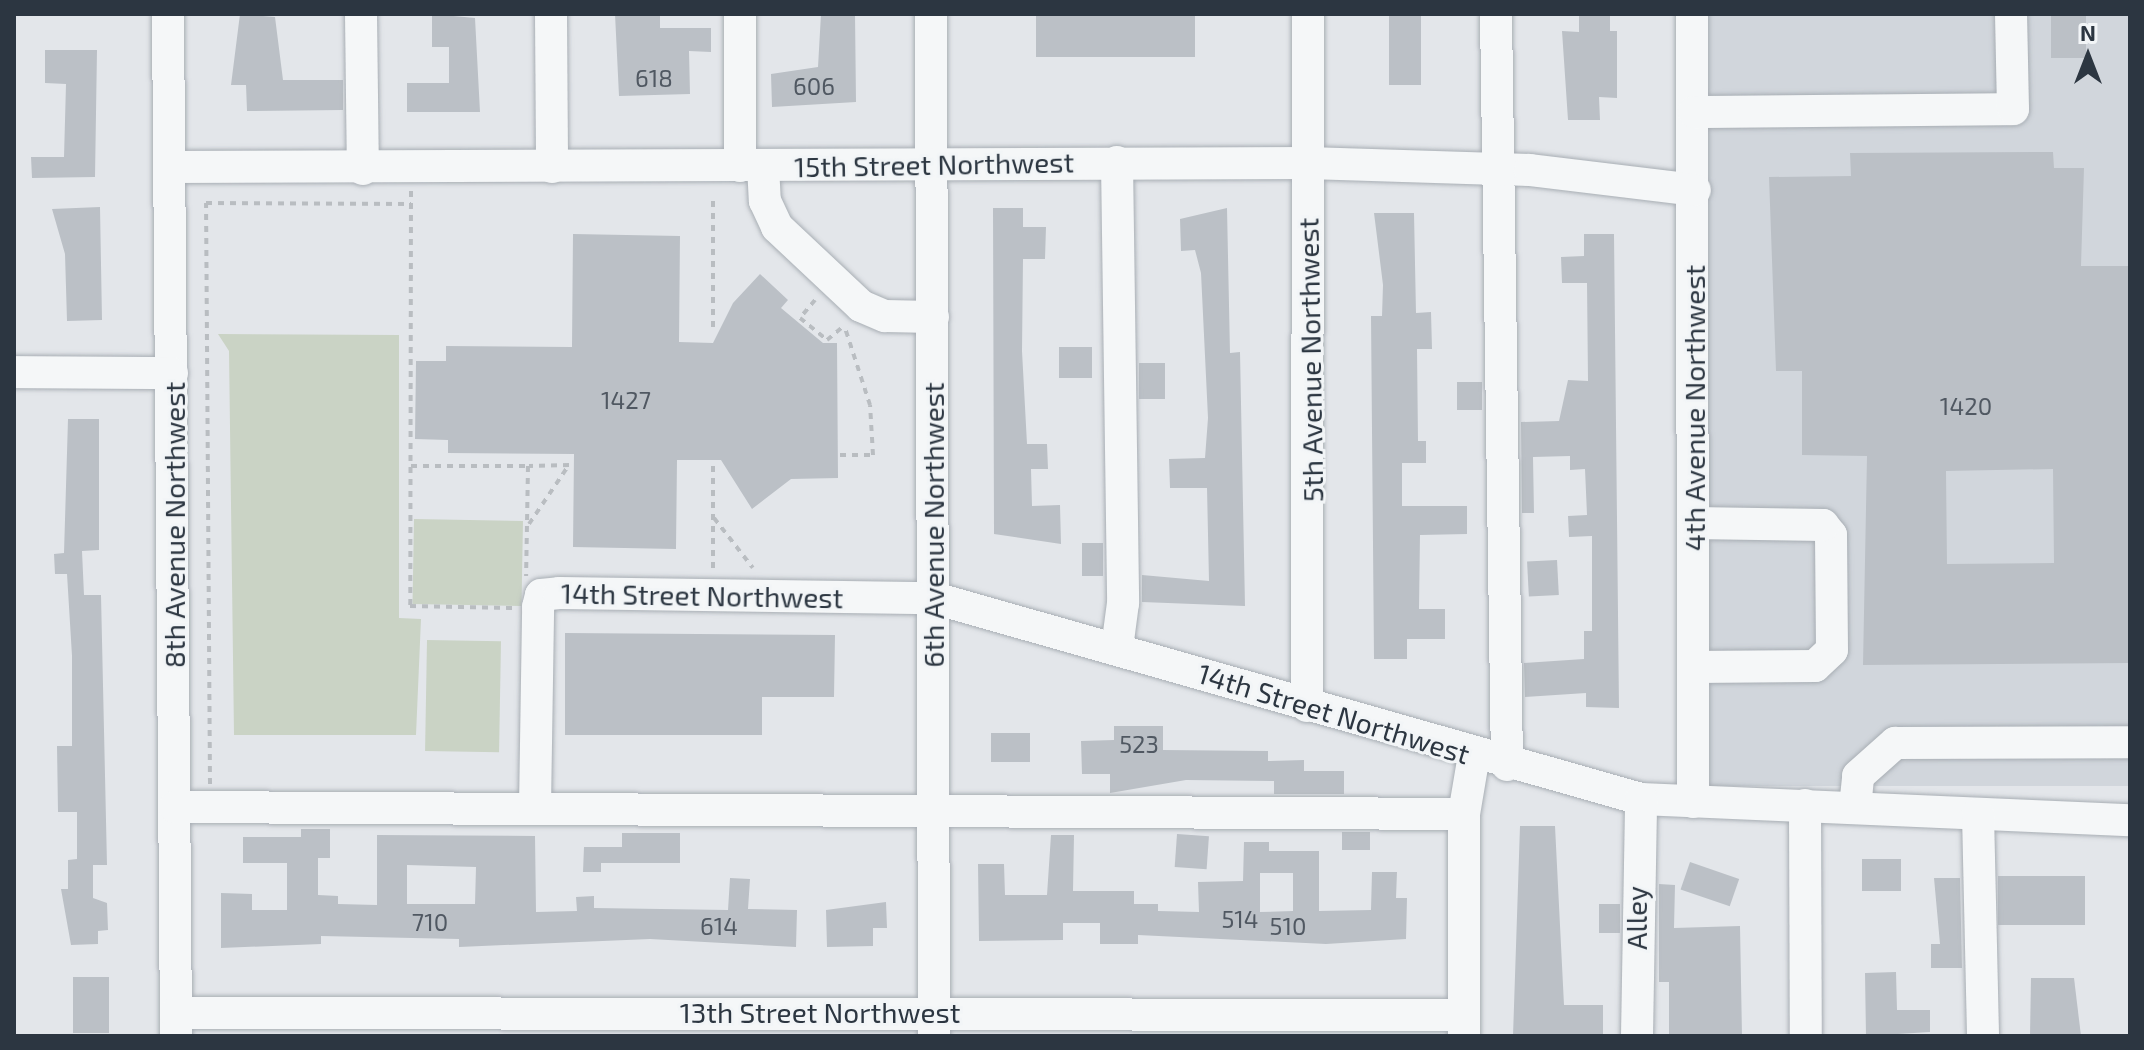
<!DOCTYPE html>
<html>
<head>
<meta charset="utf-8">
<style>
  body { margin:0 }
  #map { position:relative; width:2144px; height:1050px; overflow:hidden; background:#e3e6ea; font-family:"Exo 2",sans-serif }
  div>[style] { position:absolute }
  .built>* { inset:0; background:#d1d6dc; transform-origin:0 0 }
  .green>* { inset:0; background:#cad3c5; transform-origin:0 0 }
  .building>* { inset:0; background:#bbc0c6; transform-origin:0 0 }
  .path>* { height:4px; margin-top:-2px; transform-origin:0; background:repeating-linear-gradient(90deg,#b9bdc1 0 6px,transparent 0 12px) }
  .roads { filter:drop-shadow(0 0 2px #a8aeb4) drop-shadow(0 0 2px #a8aeb4) }
  .minor>* { height:32px; margin:-16px; padding:0 16px; transform-origin:16px; border-radius:16px; background:#f5f7f8 }
  span { translate:-50% -50%; white-space:nowrap; text-align:center; line-height:1.15; -webkit-text-stroke:6px #f2f5f7; paint-order:stroke }
  .number-label { font-size:24px; color:#505862 }
  .number-label span { -webkit-text-stroke-width:0 }
  .street-label { font-size:28px; color:#2c3641 }
  .frame { position:absolute; inset:0; border:16px solid #2c3641; pointer-events:none }
  .north { position:absolute; left:2048px; top:16px; width:80px; height:80px; -webkit-text-stroke:6px #f2f5f7; paint-order:stroke; rotate:0deg; font-size:22px; font-weight:700; line-height:32px; text-align:center; color:#2c3641 }
  .north::after { content:''; display:block; margin:auto; width:28px; height:36px; background:#2c3641; clip-path:polygon(50% 0,100% 100%,50% 72%,0 100%) }
</style>
</head>
<body>
<div id="map">
  <div class="built">
    <i style="left:1705px;top:14px;width:425px;height:772px"></i>
  </div>
  <div class="green">
    <i style="clip-path:polygon(218px 334px,399px 335px,399px 618px,421px 619px,416px 735px,234px 735px,229px 351px)"></i>
    <i style="left:414px;top:519px;width:109px;height:85px;rotate:1deg"></i>
    <i style="left:427px;top:640px;width:74px;height:111px;rotate:1deg"></i>
  </div>
  <div class="building">
    <i style="clip-path:polygon(240px 14px,275px 17px,283px 80px,343px 80px,343px 110px,247px 111px,246px 85px,231px 85px)"></i>
    <i style="clip-path:polygon(432px 14px,475px 18px,480px 112px,407px 112px,407px 83px,449px 83px,449px 47px,432px 47px)"></i>
    <i style="clip-path:polygon(615px 14px,660px 14px,660px 28px,711px 28px,711px 52px,689px 51px,690px 94px,619px 96px)"></i>
    <i style="clip-path:polygon(821px 14px,855px 14px,856px 102px,772px 107px,771px 74px,818px 67px)"></i>
    <i style="left:1036px;top:14px;width:159px;height:43px"></i>
    <i style="left:1389px;top:14px;width:32px;height:71px"></i>
    <i style="clip-path:polygon(1579px 14px,1610px 14px,1610px 31px,1617px 31px,1617px 98px,1599px 97px,1600px 120px,1568px 120px,1562px 31px,1579px 32px)"></i>
    <i style="left:2051px;top:14px;width:35px;height:44px"></i>
    <i style="clip-path:polygon(45px 50px,97px 50px,95px 177px,32px 178px,31px 157px,64px 157px,66px 84px,45px 83px)"></i>
    <i style="clip-path:polygon(evenodd,2053px 152px,2054px 168px,2084px 168px,2081px 266px,2130px 266px,2130px 663px,1863px 665px,1867px 456px,1802px 455px,1802px 371px,1776px 371px,1769px 177px,1851px 176px,1850px 153px,2053px 152px,2053px 469px,2054px 563px,1947px 564px,1946px 471px,2053px 469px)"></i>
    <i style="clip-path:polygon(100px 207px,102px 320px,67px 321px,65px 254px,52px 209px)"></i>
    <i style="clip-path:polygon(993px 208px,1023px 208px,1023px 227px,1046px 227px,1045px 259px,1023px 259px,1022px 351px,1027px 444px,1047px 444px,1048px 469px,1031px 469px,1032px 506px,1060px 505px,1061px 544px,994px 534px)"></i>
    <i style="clip-path:polygon(1227px 208px,1230px 353px,1240px 352px,1245px 606px,1142px 602px,1142px 575px,1209px 581px,1207px 488px,1170px 488px,1169px 459px,1205px 458px,1208px 418px,1201px 273px,1195px 250px,1181px 251px,1180px 219px)"></i>
    <i style="clip-path:polygon(1374px 213px,1414px 213px,1416px 313px,1431px 312px,1432px 349px,1417px 349px,1418px 441px,1426px 441px,1426px 463px,1402px 463px,1402px 506px,1467px 506px,1467px 534px,1420px 535px,1419px 609px,1445px 609px,1445px 639px,1407px 639px,1407px 659px,1374px 659px,1371px 316px,1382px 316px,1383px 285px)"></i>
    <i style="clip-path:polygon(573px 234px,680px 236px,679px 342px,713px 343px,733px 303px,760px 274px,788px 300px,781px 308px,823px 343px,837px 343px,838px 478px,791px 479px,752px 509px,721px 460px,677px 460px,676px 549px,573px 547px,574px 454px,448px 453px,448px 440px,415px 439px,416px 361px,446px 361px,446px 346px,572px 347px)"></i>
    <i style="clip-path:polygon(1584px 234px,1614px 234px,1619px 708px,1586px 707px,1586px 693px,1525px 697px,1524px 663px,1584px 659px,1584px 631px,1592px 631px,1592px 536px,1569px 537px,1568px 516px,1587px 515px,1585px 469px,1570px 470px,1570px 456px,1533px 457px,1534px 513px,1522px 513px,1521px 422px,1559px 421px,1568px 380px,1588px 381px,1587px 283px,1562px 283px,1561px 257px,1584px 256px)"></i>
    <i style="left:1059px;top:347px;width:33px;height:31px"></i>
    <i style="left:1139px;top:363px;width:26px;height:36px"></i>
    <i style="left:1457px;top:382px;width:25px;height:28px"></i>
    <i style="clip-path:polygon(68px 419px,99px 419px,99px 550px,82px 551px,84px 595px,101px 595px,107px 865px,93px 865px,93px 898px,107px 903px,108px 930px,98px 931px,98px 944px,71px 945px,61px 889px,68px 889px,68px 860px,77px 859px,77px 812px,58px 812px,57px 746px,72px 746px,72px 656px,67px 574px,55px 574px,54px 554px,64px 553px)"></i>
    <i style="left:1082px;top:543px;width:21px;height:33px"></i>
    <i style="left:1557px;top:560px;width:35px;height:30px;rotate:87deg"></i>
    <i style="clip-path:polygon(565px 633px,835px 635px,834px 697px,762px 697px,762px 735px,565px 735px)"></i>
    <i style="clip-path:polygon(1114px 726px,1163px 726px,1163px 750px,1268px 751px,1268px 761px,1304px 760px,1304px 771px,1344px 771px,1344px 794px,1274px 794px,1274px 781px,1186px 780px,1110px 793px,1110px 774px,1082px 774px,1081px 741px,1114px 740px)"></i>
    <i style="left:991px;top:733px;width:39px;height:29px"></i>
    <i style="clip-path:polygon(1520px 826px,1555px 826px,1564px 1005px,1603px 1005px,1603px 1036px,1513px 1036px)"></i>
    <i style="clip-path:polygon(evenodd,301px 829px,330px 829px,330px 858px,318px 858px,318px 895px,338px 896px,338px 904px,377px 905px,377px 835px,535px 836px,536px 912px,577px 911px,576px 897px,594px 896px,594px 908px,728px 910px,730px 878px,750px 879px,748px 909px,797px 910px,796px 947px,650px 939px,459px 947px,459px 939px,321px 936px,321px 944px,221px 948px,221px 893px,252px 894px,252px 910px,287px 910px,287px 863px,243px 863px,243px 837px,301px 837px,301px 829px,407px 865px,476px 867px,475px 904px,407px 904px,407px 865px)"></i>
    <i style="left:1342px;top:832px;width:28px;height:18px"></i>
    <i style="clip-path:polygon(622px 833px,680px 833px,680px 863px,601px 863px,601px 872px,583px 872px,584px 847px,622px 847px)"></i>
    <i style="left:1177px;top:834px;width:32px;height:33px;rotate:4deg"></i>
    <i style="clip-path:polygon(evenodd,1051px 835px,1074px 835px,1073px 891px,1134px 891px,1134px 904px,1158px 904px,1158px 911px,1199px 912px,1198px 882px,1243px 881px,1244px 842px,1269px 842px,1269px 851px,1319px 851px,1319px 911px,1371px 910px,1372px 872px,1397px 872px,1396px 898px,1407px 898px,1406px 939px,1326px 944px,1138px 935px,1138px 944px,1100px 944px,1100px 923px,1063px 923px,1063px 940px,979px 941px,978px 864px,1004px 864px,1005px 895px,1047px 895px,1051px 835px,1260px 873px,1293px 873px,1293px 911px,1260px 912px,1260px 873px)"></i>
    <i style="left:1862px;top:859px;width:39px;height:32px"></i>
    <i style="left:1690px;top:862px;width:52px;height:29px;rotate:19deg"></i>
    <i style="left:1998px;top:876px;width:87px;height:49px"></i>
    <i style="clip-path:polygon(1934px 878px,1960px 878px,1962px 968px,1931px 968px,1931px 944px,1940px 944px)"></i>
    <i style="clip-path:polygon(1659px 884px,1675px 885px,1674px 928px,1740px 926px,1742px 1036px,1669px 1036px,1669px 982px,1659px 982px)"></i>
    <i style="clip-path:polygon(886px 902px,887px 928px,873px 928px,873px 946px,827px 947px,826px 910px)"></i>
    <i style="left:1599px;top:904px;width:21px;height:29px"></i>
    <i style="clip-path:polygon(1896px 972px,1897px 1010px,1930px 1010px,1930px 1032px,1866px 1036px,1865px 973px)"></i>
    <i style="left:73px;top:977px;width:36px;height:56px"></i>
    <i style="clip-path:polygon(2031px 978px,2074px 978px,2081px 1036px,2030px 1036px)"></i>
  </div>
  <div class="path">
    <i style="left:411px;top:191px;width:415px;rotate:90.1deg"></i>
    <i style="left:410px;top:606px;width:104px;rotate:1.1deg"></i>
    <i style="left:713px;top:201px;width:129px;rotate:90deg"></i>
    <i style="left:815px;top:300px;width:23px;rotate:130deg"></i>
    <i style="left:800px;top:318px;width:35px;rotate:39deg"></i>
    <i style="left:827px;top:340px;width:23px;rotate:-40deg"></i>
    <i style="left:840px;top:455px;width:33px"></i>
    <i style="left:873px;top:455px;width:50px;rotate:-93.4deg"></i>
    <i style="left:870px;top:405px;width:81px;rotate:-108deg"></i>
    <i style="left:411px;top:466px;width:117px"></i>
    <i style="left:528px;top:466px;width:110px;rotate:91deg"></i>
    <i style="left:713px;top:466px;width:105px;rotate:90deg"></i>
    <i style="left:714px;top:518px;width:63px;rotate:52deg"></i>
    <i style="left:529px;top:524px;width:71px;rotate:-55.9deg"></i>
    <i style="left:569px;top:465px;width:40px;rotate:178.6deg"></i>
    <i style="left:210px;top:784px;width:581px;rotate:-90.39deg"></i>
    <i style="left:206px;top:203px;width:205px;rotate:0.3deg"></i>
  </div>
  <div class="roads">
    <div class="minor">
      <i style="left:168px;top:14px;width:1022px;rotate:89.55deg"></i>
      <i style="left:361px;top:14px;width:155px;rotate:89.3deg"></i>
      <i style="left:551px;top:14px;width:153px;rotate:89.6deg"></i>
      <i style="left:740px;top:14px;width:152px;rotate:90deg"></i>
      <i style="left:931px;top:14px;width:1022px;rotate:89.83deg"></i>
      <i style="left:1496px;top:14px;width:751px;rotate:89.16deg"></i>
      <i style="left:1692px;top:14px;width:788px;rotate:89.93deg"></i>
      <i style="left:1694px;top:112px;width:319px;rotate:-0.5deg"></i>
      <i style="left:2013px;top:109px;width:95px;rotate:-91.2deg"></i>
      <i style="left:1117px;top:162px;width:441px;rotate:89.2deg"></i>
      <i style="left:1123px;top:603px;width:45px;rotate:97.6deg"></i>
      <i style="left:763px;top:166px;width:35px;rotate:87deg"></i>
      <i style="left:765px;top:201px;width:29px;rotate:65deg"></i>
      <i style="left:777px;top:227px;width:115px;rotate:43.2deg"></i>
      <i style="left:861px;top:306px;width:26px;rotate:23deg"></i>
      <i style="left:885px;top:316px;width:48px;rotate:1.2deg"></i>
      <i style="left:171px;top:167px;width:1137px;rotate:-0.2deg"></i>
      <i style="left:1308px;top:163px;width:222px;rotate:1.8deg"></i>
      <i style="left:1530px;top:170px;width:166px;rotate:6.9deg"></i>
      <i style="left:14px;top:372px;width:158px;rotate:0.4deg"></i>
      <i style="left:1694px;top:667px;width:121px;rotate:-0.5deg"></i>
      <i style="left:1815px;top:666px;width:23px;rotate:-43deg"></i>
      <i style="left:1832px;top:650px;width:115px;rotate:-90.5deg"></i>
      <i style="left:1831px;top:535px;width:13px;rotate:-129deg"></i>
      <i style="left:1823px;top:525px;width:129px;rotate:-179.1deg"></i>
      <i style="left:1307px;top:706px;width:692px;rotate:-89.92deg"></i>
      <i style="left:1805px;top:805px;width:231px;rotate:89.8deg"></i>
      <i style="left:175px;top:807px;width:1289px;rotate:0.31deg"></i>
      <i style="left:535px;top:807px;width:200px;rotate:-89.1deg"></i>
      <i style="left:538px;top:607px;width:12px;rotate:-76deg"></i>
      <i style="left:541px;top:595px;width:18px;rotate:-6deg"></i>
      <i style="left:559px;top:593px;width:375px;rotate:0.8deg"></i>
      <i style="left:934px;top:598px;width:735px;rotate:15.87deg"></i>
      <i style="left:1641px;top:799px;width:489px;rotate:2.5deg"></i>
      <i style="left:1855px;top:807px;width:31px;rotate:-84deg"></i>
      <i style="left:1858px;top:776px;width:50px;rotate:-41.7deg"></i>
      <i style="left:1895px;top:743px;width:235px;rotate:-0.2deg"></i>
      <i style="left:1978px;top:814px;width:222px;rotate:88.7deg"></i>
      <i style="left:176px;top:1013px;width:1288px;rotate:0.09deg"></i>
      <i style="left:1464px;top:1036px;width:222px;rotate:-90deg"></i>
      <i style="left:1464px;top:814px;width:60px;rotate:-80.4deg"></i>
      <i style="left:1637px;top:1036px;width:237px;rotate:-89deg"></i>
    </div>
  </div>
  <div class="number-label">
    <span style="left:654px;top:78px">618</span>
    <span style="left:814px;top:86px">606</span>
    <span style="left:626px;top:400px">1427</span>
    <span style="left:1966px;top:406px">1420</span>
    <span style="left:1139px;top:744px">523</span>
    <span style="left:1240px;top:919px">514</span>
    <span style="left:430px;top:922px">710</span>
    <span style="left:719px;top:926px">614</span>
    <span style="left:1288px;top:926px">510</span>
  </div>
  <div class="street-label">
    <span style="left:934px;top:164px;rotate:-1deg">15th Street Northwest</span>
    <span style="left:1310px;top:360px;rotate:-91deg">5th Avenue Northwest</span>
    <span style="left:1694px;top:408px;rotate:-90deg">4th Avenue Northwest</span>
    <span style="left:174px;top:525px;rotate:-90deg">8th Avenue Northwest</span>
    <span style="left:933px;top:525px;rotate:-90deg">6th Avenue Northwest</span>
    <span style="left:702px;top:595px;rotate:1deg">14th Street Northwest</span>
    <span style="left:1334px;top:713px;rotate:17deg">14th Street Northwest</span>
    <span style="left:1636px;top:918px;rotate:-90deg">Alley</span>
    <span style="left:820px;top:1012px">13th Street Northwest</span>
  </div>
  <div class="frame"></div>
  <div class="north">N</div>
</div>
</body>
</html>
